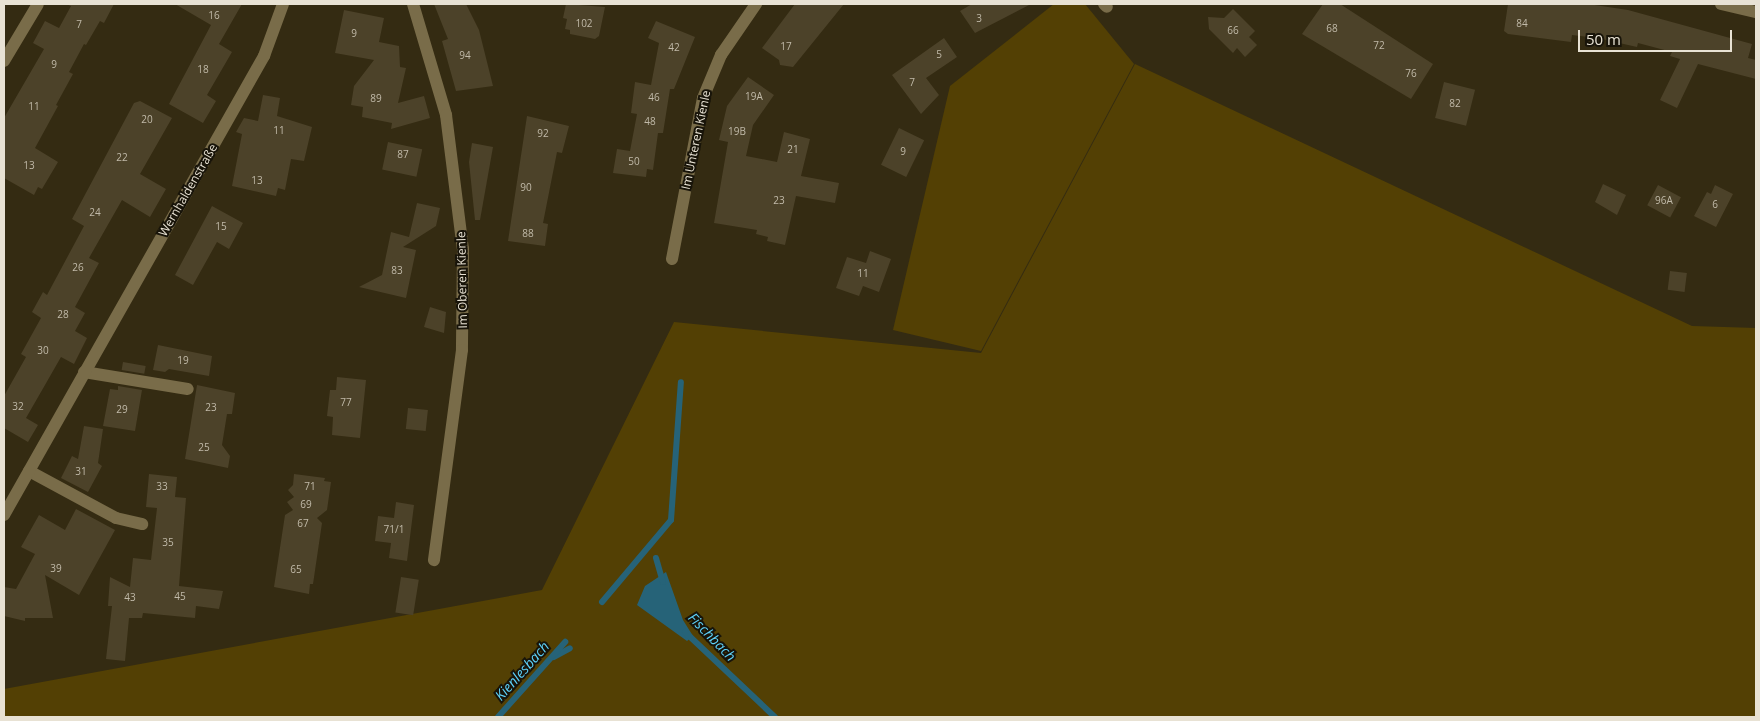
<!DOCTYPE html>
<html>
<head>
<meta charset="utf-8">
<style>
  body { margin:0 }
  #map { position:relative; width:1760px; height:721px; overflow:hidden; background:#342b12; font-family:"Open Sans",sans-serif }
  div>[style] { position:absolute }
  .green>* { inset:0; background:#534004 }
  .water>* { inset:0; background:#266378 }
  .stream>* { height:6px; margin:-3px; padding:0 3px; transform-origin:3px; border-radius:3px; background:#266378 }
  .building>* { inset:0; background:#4c4229; transform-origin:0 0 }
  .minor>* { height:12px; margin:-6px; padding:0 6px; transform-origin:6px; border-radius:6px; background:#796c49 }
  span { translate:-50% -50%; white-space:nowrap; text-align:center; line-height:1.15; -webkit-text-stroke:4px #181409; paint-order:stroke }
  .number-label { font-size:10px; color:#c1baa9 }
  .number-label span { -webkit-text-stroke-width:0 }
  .street-label { font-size:12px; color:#e8e2d4 }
  .water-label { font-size:14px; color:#5dd1f9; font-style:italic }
  .frame { position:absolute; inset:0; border:5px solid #e8e2d4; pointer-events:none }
  .scale { position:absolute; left:1578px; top:30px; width:154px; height:22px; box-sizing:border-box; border:2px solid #e8e2d4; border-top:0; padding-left:6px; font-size:15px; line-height:18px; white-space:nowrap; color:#e8e2d4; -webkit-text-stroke:4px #181409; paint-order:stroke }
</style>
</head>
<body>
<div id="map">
  <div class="green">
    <i style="clip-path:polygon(1054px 4px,1085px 4px,1134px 64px,981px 351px,893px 330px,950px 86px)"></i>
    <i style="clip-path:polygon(1135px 64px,1692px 326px,1756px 328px,1756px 717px,4px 717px,4px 689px,542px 590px,674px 322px,981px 353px)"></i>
  </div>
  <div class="water">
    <i style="clip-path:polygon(666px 572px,683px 620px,693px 636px,687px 641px,637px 605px,645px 586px)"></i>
  </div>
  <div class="stream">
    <i style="left:656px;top:558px;width:25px;rotate:74deg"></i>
    <i style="left:602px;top:602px;width:107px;rotate:-49.9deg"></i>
    <i style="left:671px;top:520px;width:138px;rotate:-85.9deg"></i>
    <i style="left:685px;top:632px;width:124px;rotate:43.4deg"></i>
    <i style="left:554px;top:657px;width:18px;rotate:-29deg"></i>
    <i style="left:498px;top:717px;width:101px;rotate:-48.2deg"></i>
  </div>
  <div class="building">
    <i style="clip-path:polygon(66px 4px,114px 4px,104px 23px,100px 21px,86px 45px,84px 44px,69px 72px,73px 74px,56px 105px,58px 106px,35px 148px,58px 162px,42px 189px,38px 187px,34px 195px,4px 178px,4px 118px,44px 49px,33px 43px,45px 21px,59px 28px,71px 6px)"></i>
    <i style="clip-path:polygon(175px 4px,242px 4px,219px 44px,232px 52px,207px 95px,216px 101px,203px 123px,169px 104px,211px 25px)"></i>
    <i style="clip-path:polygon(434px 4px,466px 4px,479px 30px,493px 86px,456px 91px,442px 41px,448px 39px)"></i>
    <i style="clip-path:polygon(566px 4px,605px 7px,599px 36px,595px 39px,570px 34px,570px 30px,565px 29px,567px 19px,563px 18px)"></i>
    <i style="clip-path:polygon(795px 4px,844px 4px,793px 67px,780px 65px,779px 60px,762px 48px)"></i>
    <i style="clip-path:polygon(972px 4px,1031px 4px,975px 33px,960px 11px)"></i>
    <i style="clip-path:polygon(1323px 4px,1340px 4px,1433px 64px,1411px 99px,1302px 34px)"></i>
    <i style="clip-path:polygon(1508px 4px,1588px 4px,1628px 10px,1752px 44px,1748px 58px,1756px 60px,1756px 79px,1698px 64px,1677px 108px,1660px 100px,1680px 59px,1670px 56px,1672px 52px,1638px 43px,1637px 47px,1597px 38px,1572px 35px,1571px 42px,1508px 34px,1504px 31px)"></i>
    <i style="clip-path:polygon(1233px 9px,1255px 31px,1249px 37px,1257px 45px,1245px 57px,1237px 48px,1233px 53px,1209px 29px,1208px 17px,1224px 18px)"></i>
    <i style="clip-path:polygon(344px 10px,384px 18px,379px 42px,399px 46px,400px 67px,406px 68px,398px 103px,424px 96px,430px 118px,391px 129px,392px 123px,362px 117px,363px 107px,351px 105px,354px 86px,374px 60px,335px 53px)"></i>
    <i style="clip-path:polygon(656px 21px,695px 37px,674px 89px,670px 89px,663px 133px,658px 133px,653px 170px,647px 169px,646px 177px,613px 173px,617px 149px,630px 151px,637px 114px,631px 113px,635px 82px,651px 85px,659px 43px,648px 38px)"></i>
    <i style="clip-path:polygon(944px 38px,957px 57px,926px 78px,939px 95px,921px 114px,892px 75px)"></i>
    <i style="clip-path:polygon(748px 77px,774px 95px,753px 125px,746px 156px,777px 162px,784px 132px,810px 139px,801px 176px,839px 183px,835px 203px,796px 196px,785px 245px,767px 241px,768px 237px,756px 234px,757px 230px,714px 223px,728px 142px,719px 140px,727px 106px)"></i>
    <i style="left:1444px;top:82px;width:32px;height:37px;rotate:14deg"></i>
    <i style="clip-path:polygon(263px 95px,280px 98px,277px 116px,312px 127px,304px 161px,291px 159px,285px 190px,278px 188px,276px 196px,232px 186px,242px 134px,236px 132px,244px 118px,258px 121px)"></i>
    <i style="clip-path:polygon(140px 101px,172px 118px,140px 174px,166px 189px,150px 217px,122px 200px,89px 258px,99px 263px,75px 307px,85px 313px,75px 331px,87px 338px,74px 364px,61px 357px,45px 385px,26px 418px,38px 425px,28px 442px,4px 428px,4px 396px,26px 357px,21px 354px,41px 318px,32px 312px,43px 292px,47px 295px,84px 226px,72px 219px,134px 103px)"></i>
    <i style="clip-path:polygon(527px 116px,569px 126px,562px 153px,557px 152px,543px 223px,548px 224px,545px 246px,508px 241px)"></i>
    <i style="left:899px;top:128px;width:28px;height:41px;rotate:26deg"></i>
    <i style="left:388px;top:142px;width:35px;height:28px;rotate:12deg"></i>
    <i style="clip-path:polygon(472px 143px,493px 147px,480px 220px,475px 220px,469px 162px)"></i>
    <i style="clip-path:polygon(1603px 184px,1626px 195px,1617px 215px,1595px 202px)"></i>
    <i style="left:1658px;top:185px;width:26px;height:23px;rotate:28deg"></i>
    <i style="clip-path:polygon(1715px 185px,1733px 194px,1716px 227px,1694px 216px,1707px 192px,1711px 194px)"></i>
    <i style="clip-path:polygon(417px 203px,440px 208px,436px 226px,403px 247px,416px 250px,406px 298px,359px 287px,382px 275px,391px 232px,409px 237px)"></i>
    <i style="clip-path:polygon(212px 206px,243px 223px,229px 249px,217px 242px,193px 285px,175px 275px)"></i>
    <i style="clip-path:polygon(870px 251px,891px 259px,879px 292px,863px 286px,859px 296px,836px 288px,847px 257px,866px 263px)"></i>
    <i style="left:1670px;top:271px;width:17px;height:19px;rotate:7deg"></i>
    <i style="clip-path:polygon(430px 307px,446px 312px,444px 333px,424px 327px)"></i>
    <i style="clip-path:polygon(158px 345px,212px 356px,209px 376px,169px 369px,165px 372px,153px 370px)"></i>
    <i style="left:123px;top:362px;width:23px;height:8px;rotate:10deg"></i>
    <i style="clip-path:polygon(337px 377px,366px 380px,360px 438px,332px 435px,333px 417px,327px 416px,330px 390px,336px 390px)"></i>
    <i style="clip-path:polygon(197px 385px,235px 393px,232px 414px,227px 414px,222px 445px,230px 456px,228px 468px,185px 459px)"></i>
    <i style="clip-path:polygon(118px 386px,142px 390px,135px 431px,103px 426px,110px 389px,118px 390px)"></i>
    <i style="left:408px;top:408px;width:20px;height:21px;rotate:6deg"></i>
    <i style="clip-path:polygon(84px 426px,103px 429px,98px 463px,102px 466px,88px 492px,61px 478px,72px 456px,78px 459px)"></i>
    <i style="clip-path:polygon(149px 474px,177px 477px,175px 497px,186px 498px,179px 586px,223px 591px,219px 609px,196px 606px,195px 618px,143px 613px,142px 618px,129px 618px,125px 661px,106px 659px,112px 606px,108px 606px,110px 577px,130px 587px,133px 558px,151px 560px,157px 508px,146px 507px)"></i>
    <i style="clip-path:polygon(294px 474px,325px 478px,324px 481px,331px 482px,327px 510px,317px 518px,322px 523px,313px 584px,310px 584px,309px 594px,274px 587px,285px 515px,293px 510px,287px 502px,294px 497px,288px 490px,293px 485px)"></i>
    <i style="clip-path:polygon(396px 502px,414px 505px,407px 561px,389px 558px,391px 543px,375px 541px,378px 516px,394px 518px)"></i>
    <i style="clip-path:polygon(76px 509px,115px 530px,79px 595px,45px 575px,53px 618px,25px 618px,25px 621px,4px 616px,4px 587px,16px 589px,35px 554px,21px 547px,39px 515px,65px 530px)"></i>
    <i style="left:401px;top:577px;width:18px;height:36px;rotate:9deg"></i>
  </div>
  <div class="minor">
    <i style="left:413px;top:4px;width:116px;rotate:73.4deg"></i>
    <i style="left:446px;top:115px;width:135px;rotate:82.8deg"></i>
    <i style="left:463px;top:249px;width:101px;rotate:90.6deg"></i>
    <i style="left:462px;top:350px;width:212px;rotate:97.6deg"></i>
    <i style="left:1104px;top:4px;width:4px;rotate:45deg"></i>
    <i style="left:1721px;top:4px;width:36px;rotate:13deg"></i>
    <i style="left:4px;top:61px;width:66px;rotate:-59.2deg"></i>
    <i style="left:672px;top:259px;width:164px;rotate:-79.1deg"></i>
    <i style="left:703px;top:98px;width:47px;rotate:-67.3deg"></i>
    <i style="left:721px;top:55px;width:62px;rotate:-55.5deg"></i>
    <i style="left:84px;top:372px;width:105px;rotate:9.3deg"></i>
    <i style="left:29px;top:471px;width:99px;rotate:28.4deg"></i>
    <i style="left:116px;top:518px;width:27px;rotate:13deg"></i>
    <i style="left:4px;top:515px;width:528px;rotate:-60.47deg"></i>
    <i style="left:264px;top:56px;width:55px;rotate:-69.9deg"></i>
  </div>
  <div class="number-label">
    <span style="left:214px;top:16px">16</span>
    <span style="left:979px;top:19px">3</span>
    <span style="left:584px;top:24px">102</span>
    <span style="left:1522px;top:24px">84</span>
    <span style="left:79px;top:25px">7</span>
    <span style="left:1332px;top:29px">68</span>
    <span style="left:1233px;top:31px">66</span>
    <span style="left:354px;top:34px">9</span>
    <span style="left:1379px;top:46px">72</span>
    <span style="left:786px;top:47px">17</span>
    <span style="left:674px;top:48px">42</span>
    <span style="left:939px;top:55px">5</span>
    <span style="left:465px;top:56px">94</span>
    <span style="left:54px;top:65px">9</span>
    <span style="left:203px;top:70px">18</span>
    <span style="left:1411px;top:74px">76</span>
    <span style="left:912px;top:83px">7</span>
    <span style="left:754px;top:97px">19A</span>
    <span style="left:654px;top:98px">46</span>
    <span style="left:376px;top:99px">89</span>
    <span style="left:1455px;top:104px">82</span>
    <span style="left:34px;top:107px">11</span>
    <span style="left:147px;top:120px">20</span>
    <span style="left:650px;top:122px">48</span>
    <span style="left:279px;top:131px">11</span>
    <span style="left:737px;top:132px">19B</span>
    <span style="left:543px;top:134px">92</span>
    <span style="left:793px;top:150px">21</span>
    <span style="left:903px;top:152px">9</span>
    <span style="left:403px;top:155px">87</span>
    <span style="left:122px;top:158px">22</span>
    <span style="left:634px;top:162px">50</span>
    <span style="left:29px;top:166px">13</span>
    <span style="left:257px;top:181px">13</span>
    <span style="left:526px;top:188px">90</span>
    <span style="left:779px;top:201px">23</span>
    <span style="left:1664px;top:201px">96A</span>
    <span style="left:1715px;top:205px">6</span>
    <span style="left:95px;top:213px">24</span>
    <span style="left:221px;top:227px">15</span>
    <span style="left:528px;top:234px">88</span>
    <span style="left:78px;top:268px">26</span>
    <span style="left:397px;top:271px">83</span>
    <span style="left:863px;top:274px">11</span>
    <span style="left:63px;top:315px">28</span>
    <span style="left:43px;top:351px">30</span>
    <span style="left:183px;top:361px">19</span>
    <span style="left:346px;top:403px">77</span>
    <span style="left:18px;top:407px">32</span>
    <span style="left:211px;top:408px">23</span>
    <span style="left:122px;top:410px">29</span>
    <span style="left:204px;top:448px">25</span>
    <span style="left:81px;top:472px">31</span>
    <span style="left:162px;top:487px">33</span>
    <span style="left:310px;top:487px">71</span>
    <span style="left:306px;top:505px">69</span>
    <span style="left:303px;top:524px">67</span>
    <span style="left:394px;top:530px">71/1</span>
    <span style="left:168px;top:543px">35</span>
    <span style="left:56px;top:569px">39</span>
    <span style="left:296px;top:570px">65</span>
    <span style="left:180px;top:597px">45</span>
    <span style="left:130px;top:598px">43</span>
  </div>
  <div class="street-label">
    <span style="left:696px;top:140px;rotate:-78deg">Im Unteren Kienle</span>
    <span style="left:188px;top:190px;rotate:-60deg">Wernhaldenstraße</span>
    <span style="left:462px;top:280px;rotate:-91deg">Im Oberen Kienle</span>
  </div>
  <div class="water-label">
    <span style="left:712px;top:637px;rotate:46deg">Fischbach</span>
    <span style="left:522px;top:671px;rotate:-48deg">Kienlesbach</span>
  </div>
  <div class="frame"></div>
  <div class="scale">50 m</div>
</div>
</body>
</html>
